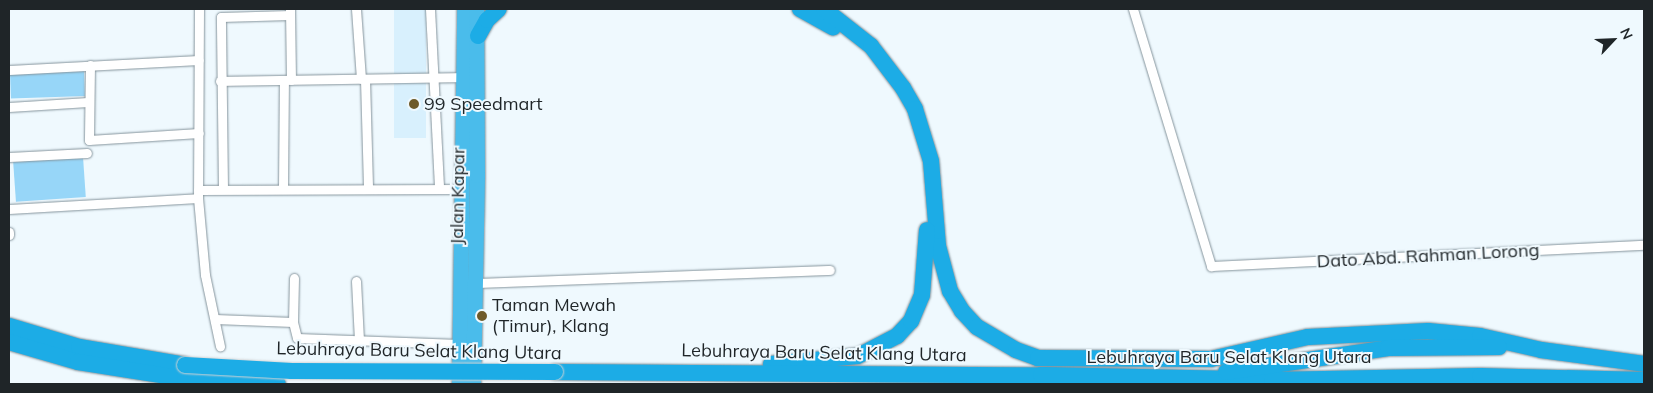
<!DOCTYPE html>
<html>
<head>
<meta charset="utf-8">
<style>
  body { margin:0 }
  #map { position:relative; width:1653px; height:393px; overflow:hidden; background:#eff9fe; font-family:Mulish,sans-serif }
  div>[style] { position:absolute }
  .built>* { inset:0; background:#d8f0fd; transform-origin:0 0 }
  .green>* { inset:0; background:#97d6f8; transform-origin:0 0 }
  .roads { filter:drop-shadow(0 0 1px #85949c) drop-shadow(0 0 1px #85949c) }
  .minor>* { height:9px; margin:-4.5px; padding:0 4.5px; transform-origin:4.5px; border-radius:4.5px; background:#fff }
  .trunk>* { height:15px; margin:-7.5px; padding:0 7.5px; transform-origin:7.5px; border-radius:7.5px; background:#4abceb }
  .motorway>* { height:16px; margin:-8px; padding:0 8px; transform-origin:8px; border-radius:8px; background:#1cace6 }
  .bridges { filter:drop-shadow(0 0 1px #d2d3d4) drop-shadow(0 0 1px #d2d3d4) }
  .motorway-bridge>* { height:16px; margin:-8px; padding:0 8px; transform-origin:8px; border-radius:8px; background:#1cace6 }
  .dots>* { width:14px; height:14px; translate:-50% -50%; box-sizing:border-box; border:2px solid #eff9fe; border-radius:50% }
  span { translate:-50% -50%; white-space:nowrap; text-align:center; line-height:1.15; -webkit-text-stroke:4px #eff9fe; paint-order:stroke }
  .poi-label { font-size:18px; color:#1f2528 }
  .left { translate:0 -50%; text-align:left }
  .street-label { font-size:18px; color:#1f2528 }
  .frame { position:absolute; inset:0; border:10px solid #1f2528; pointer-events:none }
  .north { position:absolute; left:1588px; top:15px; width:50px; height:50px; -webkit-text-stroke:4px #eff9fe; paint-order:stroke; rotate:65deg; font-size:14px; font-weight:700; line-height:20px; text-align:center; color:#1f2528 }
  .north::after { content:''; display:block; margin:auto; width:18px; height:22px; background:#1f2528; clip-path:polygon(50% 0,100% 100%,50% 72%,0 100%) }
</style>
</head>
<body>
<div id="map">
  <div class="built">
    <i style="left:394px;top:9px;width:32px;height:129px"></i>
  </div>
  <div class="green">
    <i style="left:84px;top:71px;width:25px;height:74px;rotate:88deg"></i>
    <i style="left:83px;top:157px;width:40px;height:70px;rotate:86deg"></i>
  </div>
  <div class="roads">
    <div class="minor">
      <i style="left:199px;top:9px;width:189px;rotate:90.3deg"></i>
      <i style="left:198px;top:198px;width:77px;rotate:84.8deg"></i>
      <i style="left:205px;top:275px;width:73px;rotate:78.1deg"></i>
      <i style="left:290px;top:9px;width:71px;rotate:89.2deg"></i>
      <i style="left:356px;top:9px;width:70px;rotate:85.9deg"></i>
      <i style="left:430px;top:9px;width:180px;rotate:87.1deg"></i>
      <i style="left:1133px;top:9px;width:269px;rotate:73.1deg"></i>
      <i style="left:1211px;top:266px;width:434px;rotate:-2.8deg"></i>
      <i style="left:90px;top:65px;width:75px;rotate:90.8deg"></i>
      <i style="left:89px;top:140px;width:110px;rotate:-3.6deg"></i>
      <i style="left:9px;top:70px;width:190px;rotate:-3deg"></i>
      <i style="left:365px;top:79px;width:109px;rotate:88.4deg"></i>
      <i style="left:220px;top:81px;width:244px;rotate:-0.9deg"></i>
      <i style="left:9px;top:107px;width:79px;rotate:-3.6deg"></i>
      <i style="left:9px;top:157px;width:78px;rotate:-2.9deg"></i>
      <i style="left:283px;top:188px;width:108px;rotate:-89.5deg"></i>
      <i style="left:223px;top:189px;width:172px;rotate:-90.7deg"></i>
      <i style="left:221px;top:17px;width:69px;rotate:-1.7deg"></i>
      <i style="left:198px;top:190px;width:264px;rotate:-0.2deg"></i>
      <i style="left:9px;top:209px;width:189px;rotate:-3.3deg"></i>
      <i style="left:9px;top:232px;width:3px;rotate:90deg"></i>
      <i style="left:294px;top:278px;width:44px;rotate:91.3deg"></i>
      <i style="left:293px;top:322px;width:16px;rotate:76deg"></i>
      <i style="left:297px;top:338px;width:162px;rotate:2.1deg"></i>
      <i style="left:356px;top:281px;width:60px;rotate:87.1deg"></i>
      <i style="left:475px;top:283px;width:355px;rotate:-2.1deg"></i>
      <i style="left:215px;top:319px;width:78px;rotate:2.2deg"></i>
    </div>
    <div class="trunk">
      <i style="left:459px;top:384px;width:375px;rotate:-89.2deg"></i>
      <i style="left:473px;top:384px;width:209px;rotate:-88.9deg"></i>
      <i style="left:477px;top:175px;width:166px;rotate:-90.3deg"></i>
    </div>
    <div class="motorway">
      <i style="left:800px;top:9px;width:38px;rotate:29deg"></i>
      <i style="left:824px;top:9px;width:60px;rotate:38.2deg"></i>
      <i style="left:871px;top:46px;width:53px;rotate:52.7deg"></i>
      <i style="left:903px;top:88px;width:24px;rotate:60deg"></i>
      <i style="left:915px;top:109px;width:54px;rotate:72.9deg"></i>
      <i style="left:931px;top:161px;width:85px;rotate:85.3deg"></i>
      <i style="left:938px;top:246px;width:47px;rotate:75.1deg"></i>
      <i style="left:950px;top:291px;width:23px;rotate:59deg"></i>
      <i style="left:962px;top:311px;width:22px;rotate:47deg"></i>
      <i style="left:977px;top:327px;width:45px;rotate:30.5deg"></i>
      <i style="left:1016px;top:350px;width:23px;rotate:20deg"></i>
      <i style="left:1038px;top:358px;width:173px;rotate:0.3deg"></i>
      <i style="left:1211px;top:359px;width:99px;rotate:-12.8deg"></i>
      <i style="left:1308px;top:337px;width:120px;rotate:-2.9deg"></i>
      <i style="left:1428px;top:331px;width:52px;rotate:5.5deg"></i>
      <i style="left:1480px;top:336px;width:63px;rotate:12.9deg"></i>
      <i style="left:1541px;top:350px;width:104px;rotate:7.7deg"></i>
      <i style="left:478px;top:36px;width:18px;rotate:-61deg"></i>
      <i style="left:487px;top:20px;width:16px;rotate:-43deg"></i>
      <i style="left:9px;top:326px;width:73px;rotate:16.7deg"></i>
      <i style="left:79px;top:347px;width:108px;rotate:9.6deg"></i>
      <i style="left:9px;top:342px;width:72px;rotate:16.2deg"></i>
      <i style="left:78px;top:362px;width:108px;rotate:9deg"></i>
      <i style="left:185px;top:379px;width:93px;rotate:3.1deg"></i>
      <i style="left:771px;top:364px;width:87px;rotate:-5.3deg"></i>
      <i style="left:858px;top:356px;width:44px;rotate:-27.1deg"></i>
      <i style="left:897px;top:336px;width:21px;rotate:-47deg"></i>
      <i style="left:911px;top:321px;width:28px;rotate:-67deg"></i>
      <i style="left:922px;top:295px;width:65px;rotate:-85.6deg"></i>
      <i style="left:555px;top:372px;width:486px;rotate:0.4deg"></i>
      <i style="left:1041px;top:375px;width:231px;rotate:1.2deg"></i>
      <i style="left:1272px;top:380px;width:208px;rotate:-1.1deg"></i>
      <i style="left:1480px;top:376px;width:164px;rotate:1.4deg"></i>
      <i style="left:1226px;top:372px;width:164px;rotate:-8.4deg"></i>
      <i style="left:1388px;top:348px;width:111px;rotate:-0.5deg"></i>
    </div>
  </div>
  <div class="bridges">
    <div class="motorway-bridge">
      <i style="left:185px;top:365px;width:107px;rotate:3.2deg"></i>
      <i style="left:292px;top:371px;width:263px;rotate:0.2deg"></i>
    </div>
  </div>
  <div class="dots">
    <i style="left:414px;top:104px;background:#6e5a29"></i>
    <i style="left:482px;top:316px;background:#6e5a29"></i>
  </div>
  <div class="poi-label">
    <span class="left" style="left:424px;top:104px">99 Speedmart</span>
    <span class="left" style="left:492px;top:316px">Taman Mewah<br>(Timur), Klang</span>
  </div>
  <div class="street-label">
    <span style="left:458px;top:196px;rotate:-89deg">Jalan Kapar</span>
    <span style="left:1428px;top:256px;rotate:-3deg">Dato Abd. Rahman Lorong</span>
    <span style="left:419px;top:351px;rotate:1deg">Lebuhraya Baru Selat Klang Utara</span>
    <span style="left:824px;top:353px;rotate:1deg">Lebuhraya Baru Selat Klang Utara</span>
    <span style="left:1229px;top:357px">Lebuhraya Baru Selat Klang Utara</span>
  </div>
  <div class="frame"></div>
  <div class="north">N</div>
</div>
</body>
</html>
